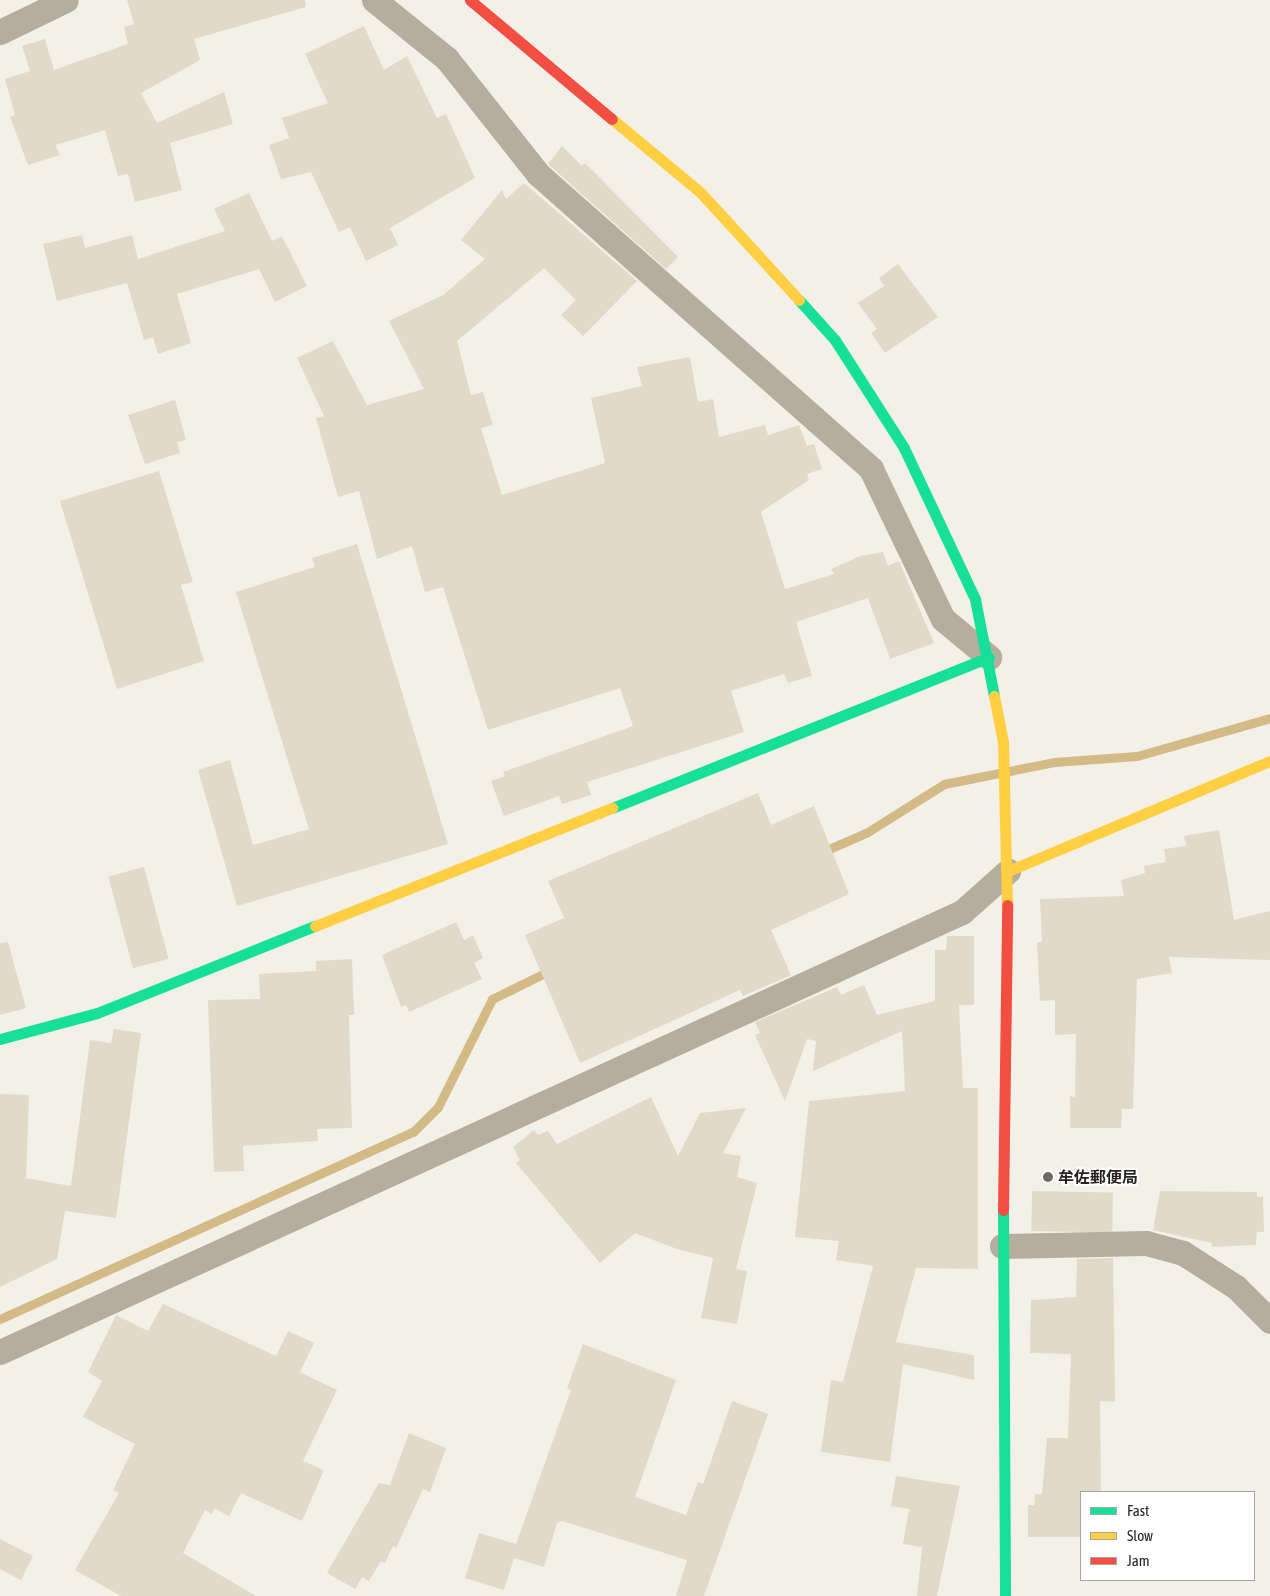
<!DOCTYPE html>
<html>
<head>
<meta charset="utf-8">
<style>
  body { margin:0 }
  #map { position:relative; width:1270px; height:1596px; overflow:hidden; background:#f3f0e8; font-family:"Asap Condensed","Noto Sans JP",sans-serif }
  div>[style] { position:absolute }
  .stream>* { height:9px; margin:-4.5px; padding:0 4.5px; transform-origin:4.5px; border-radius:4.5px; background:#d3ba87 }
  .building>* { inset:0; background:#e2dac9; transform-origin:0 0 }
  .street>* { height:25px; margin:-12.5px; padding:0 12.5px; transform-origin:12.5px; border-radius:12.5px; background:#b5ae9f }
  .fast>* { height:11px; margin:-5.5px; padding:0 5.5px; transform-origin:5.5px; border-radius:5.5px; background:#16e098 }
  .slow>* { height:11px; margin:-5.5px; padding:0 5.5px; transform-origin:5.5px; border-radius:5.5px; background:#ffcf43 }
  .jam>* { height:11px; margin:-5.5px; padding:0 5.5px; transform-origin:5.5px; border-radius:5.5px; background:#f24e42 }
  .dots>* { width:14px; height:14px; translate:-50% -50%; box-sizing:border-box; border:2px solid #fff; border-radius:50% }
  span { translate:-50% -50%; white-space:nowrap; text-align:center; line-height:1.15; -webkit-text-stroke:4px #fff; paint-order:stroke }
  .poi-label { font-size:16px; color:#26231e; font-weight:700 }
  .left { translate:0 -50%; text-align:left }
  .legend { position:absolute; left:1080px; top:1491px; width:175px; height:90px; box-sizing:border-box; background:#fff; border:1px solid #a8a7a5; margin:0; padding:6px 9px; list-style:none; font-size:15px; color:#26231e }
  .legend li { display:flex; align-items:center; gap:10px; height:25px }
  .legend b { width:25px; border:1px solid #a8a7a5 }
</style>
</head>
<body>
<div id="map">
  <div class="stream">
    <i style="left:822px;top:852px;width:48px;rotate:-23.4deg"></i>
    <i style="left:866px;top:833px;width:92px;rotate:-32.1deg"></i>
    <i style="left:944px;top:784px;width:112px;rotate:-11.3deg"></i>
    <i style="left:1054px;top:762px;width:83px;rotate:-4.1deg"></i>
    <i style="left:1137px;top:756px;width:138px;rotate:-15.9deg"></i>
    <i style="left:0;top:1319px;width:453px;rotate:-24.4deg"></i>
    <i style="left:413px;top:1132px;width:35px;rotate:-45deg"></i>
    <i style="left:438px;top:1107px;width:121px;rotate:-63.4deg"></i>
    <i style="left:492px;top:999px;width:68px;rotate:-26.2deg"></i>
  </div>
  <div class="building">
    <i style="clip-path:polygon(127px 0,305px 0,306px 7px,194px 39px,200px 60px,141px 93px,157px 123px,224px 92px,233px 124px,170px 143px,182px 190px,135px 202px,128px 174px,118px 176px,105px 130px,56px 145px,60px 155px,28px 165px,10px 117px,15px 115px,5px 79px,30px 71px,22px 46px,45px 39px,54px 70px,128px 44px,124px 27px,134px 24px)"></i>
    <i style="clip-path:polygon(364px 26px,384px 70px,407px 56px,437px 118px,446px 114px,475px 178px,390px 228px,398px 245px,366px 261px,350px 227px,339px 232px,311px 172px,281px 179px,269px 145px,289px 138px,282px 118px,328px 103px,305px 54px)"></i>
    <i style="clip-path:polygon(562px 146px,582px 166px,585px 163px,678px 257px,666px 269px,548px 164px)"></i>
    <i style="clip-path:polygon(524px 183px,637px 281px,583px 336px,561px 315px,576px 300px,544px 268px,457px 341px,471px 395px,483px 392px,493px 425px,481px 428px,502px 495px,605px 463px,591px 398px,642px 386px,637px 367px,690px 357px,698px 402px,713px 399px,719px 437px,765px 425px,768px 435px,799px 425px,807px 446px,814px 444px,822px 469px,807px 474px,809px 480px,761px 512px,785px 589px,834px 574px,831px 569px,860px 556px,883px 552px,888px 566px,899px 561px,934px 643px,890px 659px,868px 598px,796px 622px,812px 676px,788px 683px,784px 674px,731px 691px,744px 732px,587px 782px,591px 795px,562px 804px,559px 796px,504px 816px,491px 781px,505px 776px,503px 772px,633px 726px,620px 688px,488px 730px,443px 587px,425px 592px,412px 546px,377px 559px,359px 491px,338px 497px,316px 418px,324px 416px,297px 358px,333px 341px,367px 405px,424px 389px,389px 321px,443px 295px,485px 259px,461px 240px,502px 190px,506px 199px)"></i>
    <i style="clip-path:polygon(249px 193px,272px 241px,282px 236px,307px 286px,275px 302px,259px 269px,177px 294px,191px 343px,158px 354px,153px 337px,144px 340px,127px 283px,57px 301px,43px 244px,82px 235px,85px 248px,132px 235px,138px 259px,225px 231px,214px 209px)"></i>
    <i style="clip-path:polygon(898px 264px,938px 317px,885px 353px,871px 333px,877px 329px,858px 303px,884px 286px,879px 278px)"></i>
    <i style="clip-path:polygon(175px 400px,186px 440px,177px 442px,180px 453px,145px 464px,128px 415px)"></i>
    <i style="clip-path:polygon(159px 471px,193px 582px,181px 585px,204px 661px,117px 689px,60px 501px)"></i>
    <i style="clip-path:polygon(357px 544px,448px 844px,237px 906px,198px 770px,230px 760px,253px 845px,309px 829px,236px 592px,315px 567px,312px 558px)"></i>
    <i style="clip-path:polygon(758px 793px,771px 825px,814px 806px,849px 894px,771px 930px,791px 975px,743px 996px,740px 990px,580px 1063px,525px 935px,564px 918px,548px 881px)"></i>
    <i style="clip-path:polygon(1219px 830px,1234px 920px,1270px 911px,1270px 960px,1169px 957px,1172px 973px,1137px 979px,1133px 1109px,1122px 1109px,1121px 1128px,1070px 1128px,1070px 1096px,1075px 1097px,1076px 1034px,1055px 1035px,1055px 1000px,1040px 1001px,1037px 942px,1042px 942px,1040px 899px,1124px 896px,1121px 880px,1145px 873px,1144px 866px,1166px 862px,1164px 849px,1186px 846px,1184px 836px)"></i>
    <i style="left:144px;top:867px;width:95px;height:37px;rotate:75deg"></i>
    <i style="clip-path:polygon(456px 922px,464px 940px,473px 935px,483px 958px,474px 963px,482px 979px,409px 1012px,406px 1005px,401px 1007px,382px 955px)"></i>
    <i style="clip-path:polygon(947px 936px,974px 936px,974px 1005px,959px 1005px,963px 1088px,978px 1088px,978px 1269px,916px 1268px,896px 1342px,974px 1355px,974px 1380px,903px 1364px,890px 1462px,821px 1452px,831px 1380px,843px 1382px,873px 1266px,836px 1260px,839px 1241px,795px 1237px,809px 1101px,905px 1091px,902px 1031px,813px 1071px,816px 1041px,807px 1039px,785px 1101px,755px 1035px,760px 1033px,755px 1022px,837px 987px,841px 995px,864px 985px,877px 1015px,935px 1001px,935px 950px,946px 950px)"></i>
    <i style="clip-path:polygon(8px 942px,26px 1008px,0 1015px,0 943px)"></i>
    <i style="clip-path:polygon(352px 959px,354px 1015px,349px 1015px,352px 1128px,317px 1129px,318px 1141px,243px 1146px,244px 1171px,214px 1172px,208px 1000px,260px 999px,259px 974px,316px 971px,316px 961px)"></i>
    <i style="clip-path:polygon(114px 1029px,141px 1033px,116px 1218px,65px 1211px,57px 1259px,0 1287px,0 1094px,29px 1095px,26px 1178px,71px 1186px,90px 1040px,111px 1043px)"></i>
    <i style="clip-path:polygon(651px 1097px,678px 1156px,700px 1113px,746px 1108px,723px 1153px,741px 1156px,737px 1177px,757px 1183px,736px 1269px,747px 1271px,737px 1324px,701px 1318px,713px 1258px,677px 1249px,635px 1233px,600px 1263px,516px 1163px,520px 1160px,513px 1147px,534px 1130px,538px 1135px,548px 1131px,557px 1144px)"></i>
    <i style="left:1032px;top:1191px;width:81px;height:40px;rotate:1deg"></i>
    <i style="clip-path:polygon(1160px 1191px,1257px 1192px,1257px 1197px,1263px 1197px,1264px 1232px,1257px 1232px,1256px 1245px,1211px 1247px,1212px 1243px,1153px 1230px)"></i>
    <i style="clip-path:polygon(1113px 1258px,1115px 1402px,1100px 1401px,1101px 1492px,1081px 1492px,1081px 1537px,1028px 1537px,1028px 1505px,1034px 1505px,1035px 1494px,1042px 1494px,1047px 1438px,1068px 1438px,1071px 1354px,1030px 1353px,1031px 1300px,1076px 1297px,1077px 1259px)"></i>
    <i style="clip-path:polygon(163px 1304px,276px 1356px,288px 1331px,314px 1343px,300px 1372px,337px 1390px,303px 1461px,324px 1470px,302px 1521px,241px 1493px,229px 1516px,214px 1508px,212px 1514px,205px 1510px,183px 1553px,256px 1596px,121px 1596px,75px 1570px,119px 1493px,113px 1490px,135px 1444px,83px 1417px,102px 1381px,88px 1372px,116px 1315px,148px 1331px)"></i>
    <i style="clip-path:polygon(583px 1344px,676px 1380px,635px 1497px,686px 1515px,698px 1482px,703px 1484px,732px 1401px,768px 1414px,704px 1596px,676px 1596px,687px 1560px,562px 1521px,557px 1523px,544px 1567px,514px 1558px,504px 1590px,465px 1578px,479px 1533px,516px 1544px,571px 1390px,567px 1388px)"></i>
    <i style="clip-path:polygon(409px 1433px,446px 1448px,430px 1492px,423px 1489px,396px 1548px,393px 1546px,385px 1563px,381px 1561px,369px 1581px,362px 1577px,355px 1589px,327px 1573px,379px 1483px,390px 1485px)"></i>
    <i style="clip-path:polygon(896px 1476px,960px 1486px,937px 1596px,917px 1596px,922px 1547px,903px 1544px,909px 1509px,891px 1506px)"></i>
    <i style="clip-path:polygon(0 1539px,33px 1556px,21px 1580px,0 1569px)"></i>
  </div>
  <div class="street">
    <i style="left:374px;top:0;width:94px;rotate:38.9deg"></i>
    <i style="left:447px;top:59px;width:147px;rotate:51.6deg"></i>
    <i style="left:538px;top:174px;width:445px;rotate:41.5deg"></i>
    <i style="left:871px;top:469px;width:166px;rotate:64.4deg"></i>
    <i style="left:943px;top:619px;width:60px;rotate:39.6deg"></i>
    <i style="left:0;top:32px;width:73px;rotate:-25.9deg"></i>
    <i style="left:1002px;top:1246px;width:144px;rotate:-1.2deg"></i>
    <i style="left:1146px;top:1243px;width:38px;rotate:15deg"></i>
    <i style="left:1183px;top:1253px;width:63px;rotate:32.7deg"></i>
    <i style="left:1236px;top:1287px;width:48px;rotate:45deg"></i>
    <i style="left:0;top:1352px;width:1058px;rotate:-24.58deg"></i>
    <i style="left:962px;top:912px;width:62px;rotate:-41.7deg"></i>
  </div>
  <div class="fast">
    <i style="left:799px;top:300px;width:54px;rotate:48deg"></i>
    <i style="left:835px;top:340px;width:128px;rotate:57.4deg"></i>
    <i style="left:904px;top:448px;width:167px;rotate:64.8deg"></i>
    <i style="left:975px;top:599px;width:99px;rotate:78.9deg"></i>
    <i style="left:612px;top:808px;width:406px;rotate:-21.8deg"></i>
    <i style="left:0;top:1039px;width:100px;rotate:-15deg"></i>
    <i style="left:97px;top:1013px;width:235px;rotate:-21.8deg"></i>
    <i style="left:1003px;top:1210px;width:386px;rotate:89.7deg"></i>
  </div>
  <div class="slow">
    <i style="left:612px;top:119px;width:116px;rotate:39.7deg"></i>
    <i style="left:701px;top:193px;width:145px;rotate:47.5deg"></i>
    <i style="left:994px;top:696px;width:47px;rotate:78.9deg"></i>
    <i style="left:1003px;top:742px;width:163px;rotate:88.6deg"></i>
    <i style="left:1008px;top:871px;width:284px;rotate:-22.8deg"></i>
    <i style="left:315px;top:926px;width:320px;rotate:-21.7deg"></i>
  </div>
  <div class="jam">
    <i style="left:470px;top:0;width:185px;rotate:40deg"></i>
    <i style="left:1003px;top:1210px;width:305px;rotate:-89.2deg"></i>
  </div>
  <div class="dots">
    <i style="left:1048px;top:1177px;background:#6e6b65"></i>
  </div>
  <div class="poi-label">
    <span class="left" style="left:1058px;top:1177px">牟佐郵便局</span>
  </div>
  <ul class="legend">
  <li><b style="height:6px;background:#16e098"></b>Fast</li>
  <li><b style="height:6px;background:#ffcf43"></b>Slow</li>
  <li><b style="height:6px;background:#f24e42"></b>Jam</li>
  </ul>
</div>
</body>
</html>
